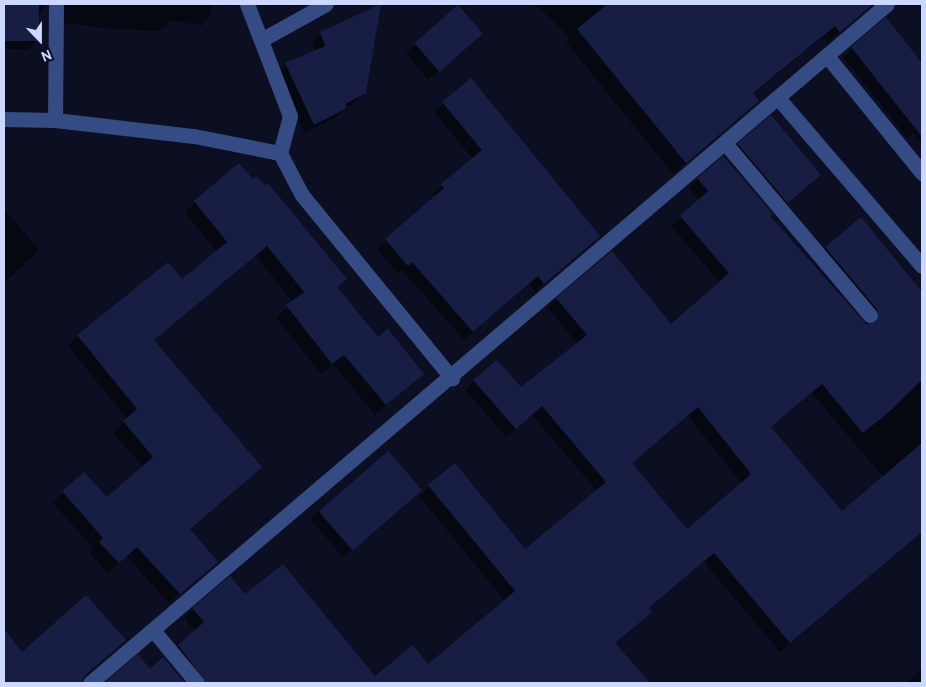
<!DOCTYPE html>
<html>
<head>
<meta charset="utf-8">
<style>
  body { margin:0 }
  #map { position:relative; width:926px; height:687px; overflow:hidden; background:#0c0f21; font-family:Overpass,sans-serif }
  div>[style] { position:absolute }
  .shadow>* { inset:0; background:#0007 }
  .building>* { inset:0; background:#171d43; transform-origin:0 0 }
  .minor>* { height:15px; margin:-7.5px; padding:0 7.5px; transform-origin:7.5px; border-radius:7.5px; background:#344c83 }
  span { translate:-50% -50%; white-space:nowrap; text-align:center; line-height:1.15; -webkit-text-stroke:4px #0c0f21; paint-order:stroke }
  .frame { position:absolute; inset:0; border:5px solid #ccd8ff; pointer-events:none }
  .north { position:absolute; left:15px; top:15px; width:50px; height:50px; -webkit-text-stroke:4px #0c0f21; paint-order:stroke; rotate:158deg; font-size:14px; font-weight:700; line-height:20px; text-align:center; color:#ccd8ff }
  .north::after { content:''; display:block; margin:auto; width:18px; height:22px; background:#ccd8ff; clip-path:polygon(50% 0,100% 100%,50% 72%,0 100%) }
</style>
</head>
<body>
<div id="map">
  <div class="shadow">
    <i style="clip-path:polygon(4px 4px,46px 4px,38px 17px,37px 41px,28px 50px,4px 49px)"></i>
    <i style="clip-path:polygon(48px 4px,212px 4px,210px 15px,201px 25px,170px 21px,160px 31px,110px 29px,57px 22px,56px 9px)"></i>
    <i style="clip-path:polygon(535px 4px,871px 4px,827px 43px,823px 37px,752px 95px,745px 113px,673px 174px,566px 42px,570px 38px)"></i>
    <i style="clip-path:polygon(458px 7px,472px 43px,428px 80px,406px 53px)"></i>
    <i style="clip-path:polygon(886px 19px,922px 65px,922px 144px,913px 133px,907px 138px,843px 57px)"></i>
    <i style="clip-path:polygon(321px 33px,365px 93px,337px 117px,304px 133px,277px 73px,286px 64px,315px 51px,312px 42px)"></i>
    <i style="clip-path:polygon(443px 103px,589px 245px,535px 292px,529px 284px,464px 340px,402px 270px,398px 274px,377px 249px,436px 198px,433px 194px,473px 159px,434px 112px)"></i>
    <i style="clip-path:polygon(739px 144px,819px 175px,778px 210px,730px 153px)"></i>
    <i style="clip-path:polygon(evenodd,698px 179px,769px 217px,866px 325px,868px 319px,816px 257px,860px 219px,922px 294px,922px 532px,780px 652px,704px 562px,648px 609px,650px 612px,614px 644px,647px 683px,570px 683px,566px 679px,560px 683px,191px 683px,169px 655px,195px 631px,184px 618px,193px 609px,245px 595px,375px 678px,428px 665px,505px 601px,419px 496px,455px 465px,525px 551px,597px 491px,532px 415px,506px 437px,465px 390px,474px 381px,521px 389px,578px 344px,548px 308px,557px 299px,671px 326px,720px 283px,671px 226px,699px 201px,689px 188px,698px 179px,812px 393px,883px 477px,841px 513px,770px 428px,812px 393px,698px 179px,688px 416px,742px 484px,687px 530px,631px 464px,688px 416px)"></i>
    <i style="clip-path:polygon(195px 202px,346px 279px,336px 288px,378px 339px,423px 374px,375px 415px,333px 364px,321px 374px,276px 317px,293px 302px,255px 255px,153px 341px,189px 530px,206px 572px,169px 603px,126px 556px,108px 573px,90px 553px,94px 549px,53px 503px,63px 492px,107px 498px,143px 467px,113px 433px,127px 419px,68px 346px,78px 336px,182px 281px,217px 252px,185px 213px)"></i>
    <i style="clip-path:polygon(4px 208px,39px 250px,4px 283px)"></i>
    <i style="clip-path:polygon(420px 490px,343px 557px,310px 519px,319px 510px)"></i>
    <i style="clip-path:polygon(4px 632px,22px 653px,82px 678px,80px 683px,4px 683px)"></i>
    <i style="clip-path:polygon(138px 656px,150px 670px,163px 659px,183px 683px,106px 683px)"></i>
    <i style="clip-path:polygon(922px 669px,922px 683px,906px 683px)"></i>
  </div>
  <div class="building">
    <i style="left:4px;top:4px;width:35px;height:37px"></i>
    <i style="clip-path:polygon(381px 4px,366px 93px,345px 104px,347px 108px,314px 125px,285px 63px,325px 46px,320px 32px)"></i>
    <i style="clip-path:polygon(607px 4px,873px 4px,840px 32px,835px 26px,753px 93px,759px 101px,686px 163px,577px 29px)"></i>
    <i style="left:458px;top:5px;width:38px;height:58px;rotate:49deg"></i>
    <i style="clip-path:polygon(886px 17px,922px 63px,922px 137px,851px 47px)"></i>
    <i style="clip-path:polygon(471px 78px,600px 236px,544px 284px,538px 276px,473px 332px,412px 262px,408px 266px,385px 239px,444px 188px,441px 184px,482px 150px,442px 102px)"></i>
    <i style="left:771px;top:115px;width:78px;height:44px;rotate:50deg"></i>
    <i style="clip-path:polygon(evenodd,723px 156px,773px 214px,770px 216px,866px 324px,876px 322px,877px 309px,825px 247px,861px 217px,922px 292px,922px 380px,891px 410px,863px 433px,822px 384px,771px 427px,842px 511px,922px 443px,922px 532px,790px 643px,714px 553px,649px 608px,652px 612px,615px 643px,650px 683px,206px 683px,178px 645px,204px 622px,192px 608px,230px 576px,245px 594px,283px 564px,375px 676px,413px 645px,428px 664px,515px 591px,428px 485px,455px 463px,525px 549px,606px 482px,542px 406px,516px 429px,473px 380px,497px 360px,521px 387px,587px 335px,556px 298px,612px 251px,671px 324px,729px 273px,680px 216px,708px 191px,697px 178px,723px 156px,698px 407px,751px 474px,687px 529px,632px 463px,698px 407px)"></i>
    <i style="clip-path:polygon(239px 163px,253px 179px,257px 176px,265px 185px,268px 183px,347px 279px,337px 287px,378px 337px,388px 329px,424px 374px,386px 405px,344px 355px,332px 364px,286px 305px,304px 292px,267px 246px,154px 340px,262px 467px,190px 529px,218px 562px,180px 594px,137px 547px,119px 563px,99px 542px,103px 538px,62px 491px,84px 472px,107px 497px,153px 457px,123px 421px,137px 409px,77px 335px,168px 262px,182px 279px,227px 242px,194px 201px)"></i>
    <i style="left:388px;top:451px;width:52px;height:92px;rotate:49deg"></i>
    <i style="clip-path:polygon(86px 595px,126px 640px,84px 676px,81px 683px,4px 683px,4px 629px,22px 652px)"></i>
    <i style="clip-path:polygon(138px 654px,150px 669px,163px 657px,185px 683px,104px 683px)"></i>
  </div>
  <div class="minor">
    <i style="left:247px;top:4px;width:120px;rotate:69deg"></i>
    <i style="left:290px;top:116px;width:38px;rotate:105deg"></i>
    <i style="left:280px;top:153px;width:47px;rotate:62.4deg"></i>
    <i style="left:302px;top:195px;width:237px;rotate:50.7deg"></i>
    <i style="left:261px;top:40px;width:74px;rotate:-29deg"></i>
    <i style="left:827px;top:56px;width:151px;rotate:50.9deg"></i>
    <i style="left:778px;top:98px;width:221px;rotate:49.4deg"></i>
    <i style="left:4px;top:119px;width:51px;rotate:1.1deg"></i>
    <i style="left:55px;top:120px;width:140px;rotate:6.6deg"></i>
    <i style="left:194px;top:136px;width:88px;rotate:11.2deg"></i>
    <i style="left:55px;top:120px;width:116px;rotate:-89.5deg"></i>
    <i style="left:725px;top:143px;width:225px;rotate:49.9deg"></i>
    <i style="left:153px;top:630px;width:69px;rotate:50.3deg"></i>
    <i style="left:90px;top:683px;width:1047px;rotate:-40.43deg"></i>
  </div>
  <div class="frame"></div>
  <div class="north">N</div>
</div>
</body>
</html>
